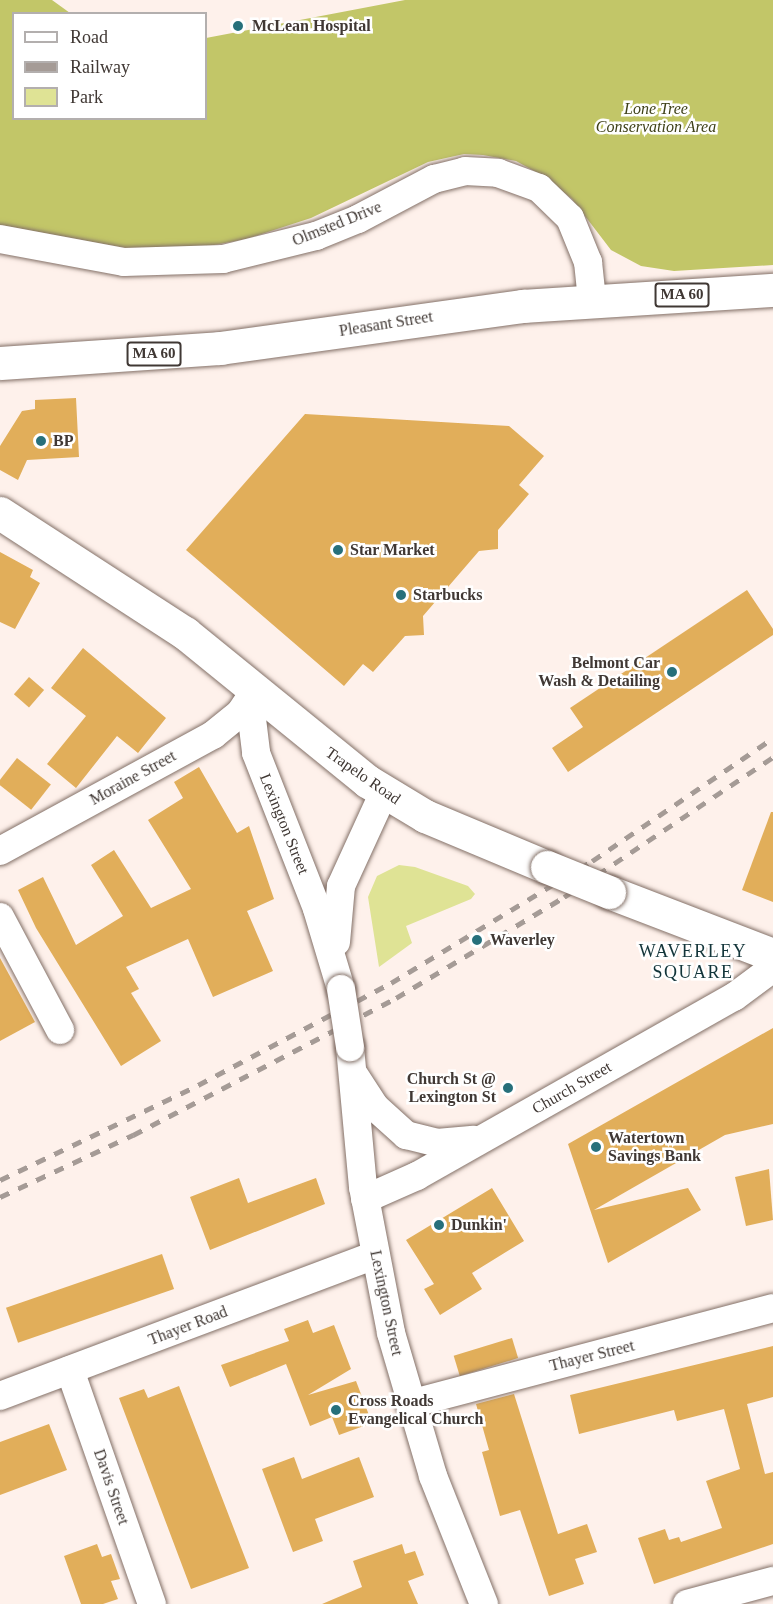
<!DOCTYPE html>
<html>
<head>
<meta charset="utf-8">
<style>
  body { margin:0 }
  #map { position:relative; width:773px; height:1604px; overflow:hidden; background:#fef1eb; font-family:Georgia,serif }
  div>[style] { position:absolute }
  .green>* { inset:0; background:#dfe395 }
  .forest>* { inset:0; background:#c2c668 }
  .building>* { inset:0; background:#e1ae5a; transform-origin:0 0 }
  .roads { filter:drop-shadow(0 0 2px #837067) drop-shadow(0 0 2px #837067) }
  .minor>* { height:28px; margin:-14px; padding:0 14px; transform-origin:14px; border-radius:14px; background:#fff }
  .major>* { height:33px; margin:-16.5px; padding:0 16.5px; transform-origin:16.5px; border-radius:16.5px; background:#fff }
  .rail>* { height:4.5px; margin-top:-2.25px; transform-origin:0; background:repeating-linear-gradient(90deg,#a59b96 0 10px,transparent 0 20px) }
  .bridges { filter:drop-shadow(0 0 2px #837067) drop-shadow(0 0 2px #837067) }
  .minor-bridge>* { height:28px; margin:-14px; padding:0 14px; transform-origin:14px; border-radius:14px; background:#fff }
  .major-bridge>* { height:33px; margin:-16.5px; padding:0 16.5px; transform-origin:16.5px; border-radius:16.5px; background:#fff }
  .dots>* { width:16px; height:16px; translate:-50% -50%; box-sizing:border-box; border:3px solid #fff; border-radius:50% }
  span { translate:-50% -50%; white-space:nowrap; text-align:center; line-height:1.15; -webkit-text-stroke:5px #fff; paint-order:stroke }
  .shield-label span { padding:2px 4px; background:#fff; border:2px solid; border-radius:4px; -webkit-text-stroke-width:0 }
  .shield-label { font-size:15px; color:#403834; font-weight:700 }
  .poi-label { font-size:16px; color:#403834; font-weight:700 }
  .left { translate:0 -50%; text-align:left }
  .right { translate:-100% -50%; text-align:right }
  .park-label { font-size:16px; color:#3e4018; font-style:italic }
  .street-label { font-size:16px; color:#403834 }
  .neighbourhood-label { font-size:18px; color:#13353a; letter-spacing:1.5px }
  .legend { position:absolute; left:12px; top:12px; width:195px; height:108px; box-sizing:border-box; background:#fff; border:2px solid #b3afae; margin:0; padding:8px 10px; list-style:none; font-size:18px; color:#403834 }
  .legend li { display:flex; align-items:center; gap:12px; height:30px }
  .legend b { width:30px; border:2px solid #b3afae }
</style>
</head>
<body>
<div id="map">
  <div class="green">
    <i style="clip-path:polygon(399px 865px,415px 867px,468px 886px,475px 894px,471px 899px,406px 926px,412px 943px,379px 967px,368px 897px,377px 876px)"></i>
  </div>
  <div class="forest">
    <i style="clip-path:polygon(0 0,52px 0,70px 13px,14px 14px,14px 118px,206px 118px,206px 38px,405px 0,773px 0,773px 265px,674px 271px,641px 266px,611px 250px,572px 199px,545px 177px,516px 161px,483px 155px,464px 154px,428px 162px,311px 218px,246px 239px,198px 248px,125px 248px,0 225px)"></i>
  </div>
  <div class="building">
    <i style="clip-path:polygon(76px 398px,79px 457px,27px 460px,18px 480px,0 470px,0 446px,22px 411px,35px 409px,35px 400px)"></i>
    <i style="clip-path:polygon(305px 414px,509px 426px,544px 456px,519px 485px,529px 494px,498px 530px,498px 549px,479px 551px,423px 616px,424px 635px,405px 636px,373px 672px,363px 664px,344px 686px,186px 550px)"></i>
    <i style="clip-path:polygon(0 552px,33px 570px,30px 577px,40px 583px,15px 629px,0 622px)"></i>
    <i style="clip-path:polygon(747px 590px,773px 629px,773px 635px,568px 772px,552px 748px,583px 727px,570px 708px)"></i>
    <i style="clip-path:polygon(83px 648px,166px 718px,138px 753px,117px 736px,76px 788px,47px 764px,86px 716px,51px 688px)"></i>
    <i style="left:29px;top:677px;width:20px;height:23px;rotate:41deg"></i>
    <i style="left:17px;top:758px;width:43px;height:32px;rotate:38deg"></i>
    <i style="clip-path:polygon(199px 767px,237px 833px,249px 826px,274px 899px,247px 911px,273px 971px,213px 997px,188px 939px,126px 967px,139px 989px,131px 993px,161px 1041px,121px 1066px,36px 928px,18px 890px,43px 877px,76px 945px,123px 916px,91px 865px,114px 850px,151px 908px,191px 889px,148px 820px,183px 798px,174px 782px)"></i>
    <i style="clip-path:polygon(771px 812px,773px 812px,773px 902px,742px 890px)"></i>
    <i style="clip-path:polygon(0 958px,35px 1022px,0 1041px)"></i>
    <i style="clip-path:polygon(773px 1028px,773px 1124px,725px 1135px,594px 1210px,688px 1188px,701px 1210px,608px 1263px,568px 1144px)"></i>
    <i style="clip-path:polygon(769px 1169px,773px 1220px,746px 1226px,735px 1177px)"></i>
    <i style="clip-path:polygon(239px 1178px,248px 1203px,316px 1178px,325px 1204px,210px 1250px,190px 1197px)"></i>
    <i style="clip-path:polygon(492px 1188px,524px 1241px,472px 1273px,482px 1289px,440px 1315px,424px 1289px,434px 1284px,406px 1240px)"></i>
    <i style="left:162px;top:1254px;width:37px;height:165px;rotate:71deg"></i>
    <i style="clip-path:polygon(308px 1320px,313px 1333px,334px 1325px,351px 1369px,308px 1395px,356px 1381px,372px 1423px,339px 1435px,332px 1417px,310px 1426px,286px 1364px,230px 1387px,221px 1365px,289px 1341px,284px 1329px)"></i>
    <i style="left:512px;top:1338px;width:21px;height:61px;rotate:73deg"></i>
    <i style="clip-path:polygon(773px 1346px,773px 1397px,747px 1404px,765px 1474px,773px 1472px,773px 1544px,654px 1584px,638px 1538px,665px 1529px,669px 1540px,679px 1537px,681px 1542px,722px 1528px,706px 1481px,740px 1469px,724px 1409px,677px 1421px,674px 1410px,579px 1434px,570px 1395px)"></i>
    <i style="clip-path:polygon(179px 1386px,249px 1568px,191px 1589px,119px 1398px,144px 1389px,148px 1398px)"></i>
    <i style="clip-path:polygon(514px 1394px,558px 1534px,587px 1524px,597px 1552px,575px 1559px,584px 1584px,549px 1596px,520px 1510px,500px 1516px,482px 1452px,489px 1450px,476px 1404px)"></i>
    <i style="clip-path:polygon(49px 1424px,67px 1470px,0 1495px,0 1442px)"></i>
    <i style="clip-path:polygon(294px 1457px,302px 1479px,359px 1457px,374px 1497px,315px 1519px,323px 1541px,293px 1552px,262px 1469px)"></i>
    <i style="clip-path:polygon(97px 1544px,102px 1557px,111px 1554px,120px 1579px,111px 1581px,118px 1599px,103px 1604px,81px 1604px,64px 1556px)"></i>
    <i style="clip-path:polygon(402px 1544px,405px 1554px,415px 1551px,424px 1575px,408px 1581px,418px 1604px,322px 1604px,362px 1587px,353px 1561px)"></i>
  </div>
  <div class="roads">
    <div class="minor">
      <i style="left:0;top:239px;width:126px;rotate:10.5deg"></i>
      <i style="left:124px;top:262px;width:99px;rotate:-1.7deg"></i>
      <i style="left:223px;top:259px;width:96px;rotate:-13.9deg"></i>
      <i style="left:316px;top:236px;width:45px;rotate:-22deg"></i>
      <i style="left:358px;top:219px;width:86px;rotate:-27.8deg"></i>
      <i style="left:434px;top:179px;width:32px;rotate:-14deg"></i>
      <i style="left:465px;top:171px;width:33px;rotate:3deg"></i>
      <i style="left:498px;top:173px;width:44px;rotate:20.1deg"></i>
      <i style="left:539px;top:188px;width:43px;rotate:44.1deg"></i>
      <i style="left:570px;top:218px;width:48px;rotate:67.8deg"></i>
      <i style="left:588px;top:262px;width:38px;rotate:84deg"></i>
      <i style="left:255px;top:691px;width:28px;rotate:96deg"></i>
      <i style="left:252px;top:719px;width:34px;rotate:83deg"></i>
      <i style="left:256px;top:753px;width:168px;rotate:68.6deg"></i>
      <i style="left:317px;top:909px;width:84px;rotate:73.3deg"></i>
      <i style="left:0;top:851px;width:243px;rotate:-28.6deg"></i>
      <i style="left:213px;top:735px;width:35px;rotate:-39deg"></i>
      <i style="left:240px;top:713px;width:27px;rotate:-56deg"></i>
      <i style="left:0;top:917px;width:128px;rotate:62deg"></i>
      <i style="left:336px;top:942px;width:56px;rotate:-84.9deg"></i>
      <i style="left:341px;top:886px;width:103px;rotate:-65.4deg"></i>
      <i style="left:350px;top:1047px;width:141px;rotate:84.7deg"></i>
      <i style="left:363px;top:1187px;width:149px;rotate:79.1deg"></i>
      <i style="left:391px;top:1333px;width:149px;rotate:73.6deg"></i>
      <i style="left:433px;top:1476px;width:138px;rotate:68.3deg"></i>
      <i style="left:355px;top:1076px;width:37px;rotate:57deg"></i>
      <i style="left:375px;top:1107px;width:42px;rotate:42.1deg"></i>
      <i style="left:406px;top:1135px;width:32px;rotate:14deg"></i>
      <i style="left:437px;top:1143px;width:37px;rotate:-5deg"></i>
      <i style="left:365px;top:1199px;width:57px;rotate:-23.9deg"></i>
      <i style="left:417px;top:1176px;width:364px;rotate:-29.5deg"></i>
      <i style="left:734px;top:997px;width:49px;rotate:-36.6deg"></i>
      <i style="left:70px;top:1370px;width:248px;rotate:70.7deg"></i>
      <i style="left:0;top:1396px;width:401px;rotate:-20.6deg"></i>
      <i style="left:410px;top:1404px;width:375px;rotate:-14.8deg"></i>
      <i style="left:687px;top:1604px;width:89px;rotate:-15deg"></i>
    </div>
    <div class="major">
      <i style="left:0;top:363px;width:221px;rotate:-3.9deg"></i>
      <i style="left:220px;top:348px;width:306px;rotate:-7.9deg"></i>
      <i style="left:523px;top:306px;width:251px;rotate:-3.7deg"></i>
      <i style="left:0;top:513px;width:221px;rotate:33deg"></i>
      <i style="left:185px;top:633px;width:235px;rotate:39.1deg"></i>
      <i style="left:367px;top:781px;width:68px;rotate:31.1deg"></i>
      <i style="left:425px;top:816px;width:132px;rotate:22.7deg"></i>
      <i style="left:609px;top:892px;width:176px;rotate:21deg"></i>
    </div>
  </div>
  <div class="rail">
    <i style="left:0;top:1180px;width:220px;rotate:-25.6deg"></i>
    <i style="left:198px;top:1085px;width:218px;rotate:-27.9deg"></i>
    <i style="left:391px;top:983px;width:235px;rotate:-31.3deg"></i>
    <i style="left:592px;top:861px;width:219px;rotate:-34.2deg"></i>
    <i style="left:0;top:1197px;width:147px;rotate:-25deg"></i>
    <i style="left:133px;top:1135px;width:297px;rotate:-27.5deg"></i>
    <i style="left:396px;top:998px;width:196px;rotate:-31deg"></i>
    <i style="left:564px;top:897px;width:252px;rotate:-33.8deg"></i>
  </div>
  <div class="bridges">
    <div class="minor-bridge">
      <i style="left:341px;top:989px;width:59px;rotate:81.2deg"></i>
    </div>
    <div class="major-bridge">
      <i style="left:547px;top:867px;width:67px;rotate:22deg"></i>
    </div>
  </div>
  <div class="dots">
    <i style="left:238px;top:26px;background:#27707b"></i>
    <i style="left:41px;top:441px;background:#27707b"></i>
    <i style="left:338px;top:550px;background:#27707b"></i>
    <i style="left:401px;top:595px;background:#27707b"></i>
    <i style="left:672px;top:672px;background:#27707b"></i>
    <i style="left:477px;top:940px;background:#27707b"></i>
    <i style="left:508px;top:1088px;background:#27707b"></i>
    <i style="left:596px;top:1147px;background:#27707b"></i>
    <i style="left:439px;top:1225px;background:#27707b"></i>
    <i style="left:336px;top:1410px;background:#27707b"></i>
  </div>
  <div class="shield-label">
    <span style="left:682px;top:295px">MA 60</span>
    <span style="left:154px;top:354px">MA 60</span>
  </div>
  <div class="poi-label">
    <span class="left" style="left:252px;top:26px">McLean Hospital</span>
    <span class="left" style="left:53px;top:441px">BP</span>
    <span class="left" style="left:350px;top:550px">Star Market</span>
    <span class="left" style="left:413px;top:595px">Starbucks</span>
    <span class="right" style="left:660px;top:672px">Belmont Car<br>Wash &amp; Detailing</span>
    <span class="left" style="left:490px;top:940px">Waverley</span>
    <span class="right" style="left:496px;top:1088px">Church St @<br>Lexington St</span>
    <span class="left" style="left:608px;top:1147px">Watertown<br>Savings Bank</span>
    <span class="left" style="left:451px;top:1225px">Dunkin'</span>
    <span class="left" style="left:348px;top:1410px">Cross Roads<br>Evangelical Church</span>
  </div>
  <div class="park-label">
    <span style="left:656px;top:118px">Lone Tree<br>Conservation Area</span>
  </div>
  <div class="street-label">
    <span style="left:337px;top:224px;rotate:-22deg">Olmsted Drive</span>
    <span style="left:386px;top:324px;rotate:-9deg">Pleasant Street</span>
    <span style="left:363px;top:776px;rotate:35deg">Trapelo Road</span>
    <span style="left:133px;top:778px;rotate:-29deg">Moraine Street</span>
    <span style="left:284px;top:824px;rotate:68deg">Lexington Street</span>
    <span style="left:572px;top:1088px;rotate:-30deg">Church Street</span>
    <span style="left:386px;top:1303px;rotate:78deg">Lexington Street</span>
    <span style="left:188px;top:1326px;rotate:-21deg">Thayer Road</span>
    <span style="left:592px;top:1356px;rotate:-14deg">Thayer Street</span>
    <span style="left:111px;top:1487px;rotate:71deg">Davis Street</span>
  </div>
  <div class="neighbourhood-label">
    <span style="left:693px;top:962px">WAVERLEY<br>SQUARE</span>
  </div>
  <ul class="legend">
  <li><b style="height:8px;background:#fff"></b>Road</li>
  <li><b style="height:8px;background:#a59b96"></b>Railway</li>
  <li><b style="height:16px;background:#dfe395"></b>Park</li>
  </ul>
</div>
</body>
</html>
